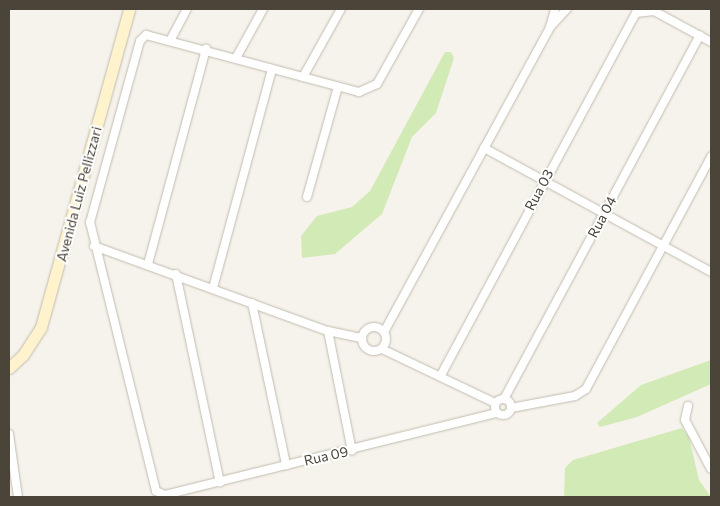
<!DOCTYPE html>
<html>
<head>
<meta charset="utf-8">
<style>
  body { margin:0 }
  #map { position:relative; width:720px; height:506px; overflow:hidden; background:#f6f3ec; font-family:Commissioner,sans-serif }
  div>[style] { position:absolute }
  .green>* { inset:0; background:#d2eab5 }
  .roads { filter:drop-shadow(0 0 1px #c2bbae) drop-shadow(0 0 1px #c2bbae) }
  .street>* { height:8px; margin:-4px; padding:0 4px; transform-origin:4px; border-radius:4px; background:#fff }
  .street>.ring { margin:-4px; padding:0; box-sizing:content-box; background:none; border:8px solid #fff; border-radius:50% }
  .secondary>* { height:11px; margin:-5.5px; padding:0 5.5px; transform-origin:5.5px; border-radius:5.5px; background:#fff3cd }
  span { translate:-50% -50%; white-space:nowrap; text-align:center; line-height:1.15; -webkit-text-stroke:4px #fff; paint-order:stroke }
  .street-label { font-size:14px; color:#4b4439 }
  .frame { position:absolute; inset:0; border:10px solid #4b4439; pointer-events:none }
</style>
</head>
<body>
<div id="map">
  <div class="green">
    <i style="clip-path:polygon(445px 52px,451px 52px,454px 58px,436px 113px,412px 137px,382px 214px,335px 254px,302px 258px,301px 236px,317px 216px,352px 207px,370px 191px)"></i>
    <i style="clip-path:polygon(711px 360px,711px 384px,637px 417px,600px 427px,597px 423px,641px 385px)"></i>
    <i style="clip-path:polygon(682px 428px,689px 437px,699px 480px,711px 497px,564px 497px,565px 468px,573px 460px)"></i>
  </div>
  <div class="roads">
    <div class="street">
      <i style="left:419px;top:9px;width:86px;rotate:119.2deg"></i>
      <i style="left:377px;top:84px;width:20px;rotate:156deg"></i>
      <i style="left:359px;top:92px;width:220px;rotate:-165deg"></i>
      <i style="left:146px;top:35px;width:8px;rotate:135deg"></i>
      <i style="left:140px;top:41px;width:188px;rotate:105.4deg"></i>
      <i style="left:90px;top:222px;width:277px;rotate:76.2deg"></i>
      <i style="left:156px;top:491px;width:10px;rotate:24deg"></i>
      <i style="left:165px;top:495px;width:341px;rotate:-13.9deg"></i>
      <i style="left:550px;top:27px;width:25px;rotate:-47deg"></i>
      <i style="left:171px;top:39px;width:34px;rotate:-62deg"></i>
      <i style="left:236px;top:58px;width:56px;rotate:-61.1deg"></i>
      <i style="left:303px;top:77px;width:78px;rotate:-60.8deg"></i>
      <i style="left:484px;top:148px;width:259px;rotate:28.6deg"></i>
      <i style="left:307px;top:197px;width:114px;rotate:-74.3deg"></i>
      <i style="left:94px;top:246px;width:249px;rotate:20deg"></i>
      <i style="left:328px;top:331px;width:35px;rotate:12deg"></i>
      <i style="left:148px;top:264px;width:223px;rotate:-74.9deg"></i>
      <i style="left:176px;top:274px;width:213px;rotate:78.1deg"></i>
      <i style="left:213px;top:288px;width:227px;rotate:-74.9deg"></i>
      <i style="left:252px;top:303px;width:166px;rotate:78.1deg"></i>
      <i class="ring" style="left:362px;top:327px;width:16px;height:16px"></i>
      <i style="left:328px;top:331px;width:122px;rotate:78.7deg"></i>
      <i style="left:384px;top:332px;width:347px;rotate:-61.4deg"></i>
      <i style="left:550px;top:27px;width:19px;rotate:-74deg"></i>
      <i style="left:382px;top:349px;width:125px;rotate:25.5deg"></i>
      <i style="left:441px;top:375px;width:411px;rotate:-61.7deg"></i>
      <i style="left:636px;top:13px;width:18px;rotate:-6deg"></i>
      <i style="left:654px;top:11px;width:65px;rotate:28.5deg"></i>
      <i class="ring" style="left:495px;top:399px;width:8px;height:8px"></i>
      <i style="left:504px;top:399px;width:413px;rotate:-61.7deg"></i>
      <i style="left:688px;top:406px;width:14px;rotate:102deg"></i>
      <i style="left:685px;top:420px;width:55px;rotate:62deg"></i>
      <i style="left:511px;top:408px;width:65px;rotate:-10.6deg"></i>
      <i style="left:575px;top:396px;width:13px;rotate:-32deg"></i>
      <i style="left:586px;top:389px;width:264px;rotate:-61.7deg"></i>
      <i style="left:9px;top:434px;width:64px;rotate:81.9deg"></i>
    </div>
    <div class="secondary">
      <i style="left:9px;top:368px;width:19px;rotate:-43deg"></i>
      <i style="left:23px;top:355px;width:33px;rotate:-57deg"></i>
      <i style="left:41px;top:327px;width:330px;rotate:-74.5deg"></i>
    </div>
  </div>
  <div class="street-label">
    <span style="left:539px;top:190px;rotate:-62deg">Rua 03</span>
    <span style="left:79px;top:194px;rotate:-75deg">Avenida Luiz Pellizzari</span>
    <span style="left:602px;top:217px;rotate:-62deg">Rua 04</span>
    <span style="left:326px;top:456px;rotate:-13deg">Rua 09</span>
  </div>
  <div class="frame"></div>
</div>
</body>
</html>
